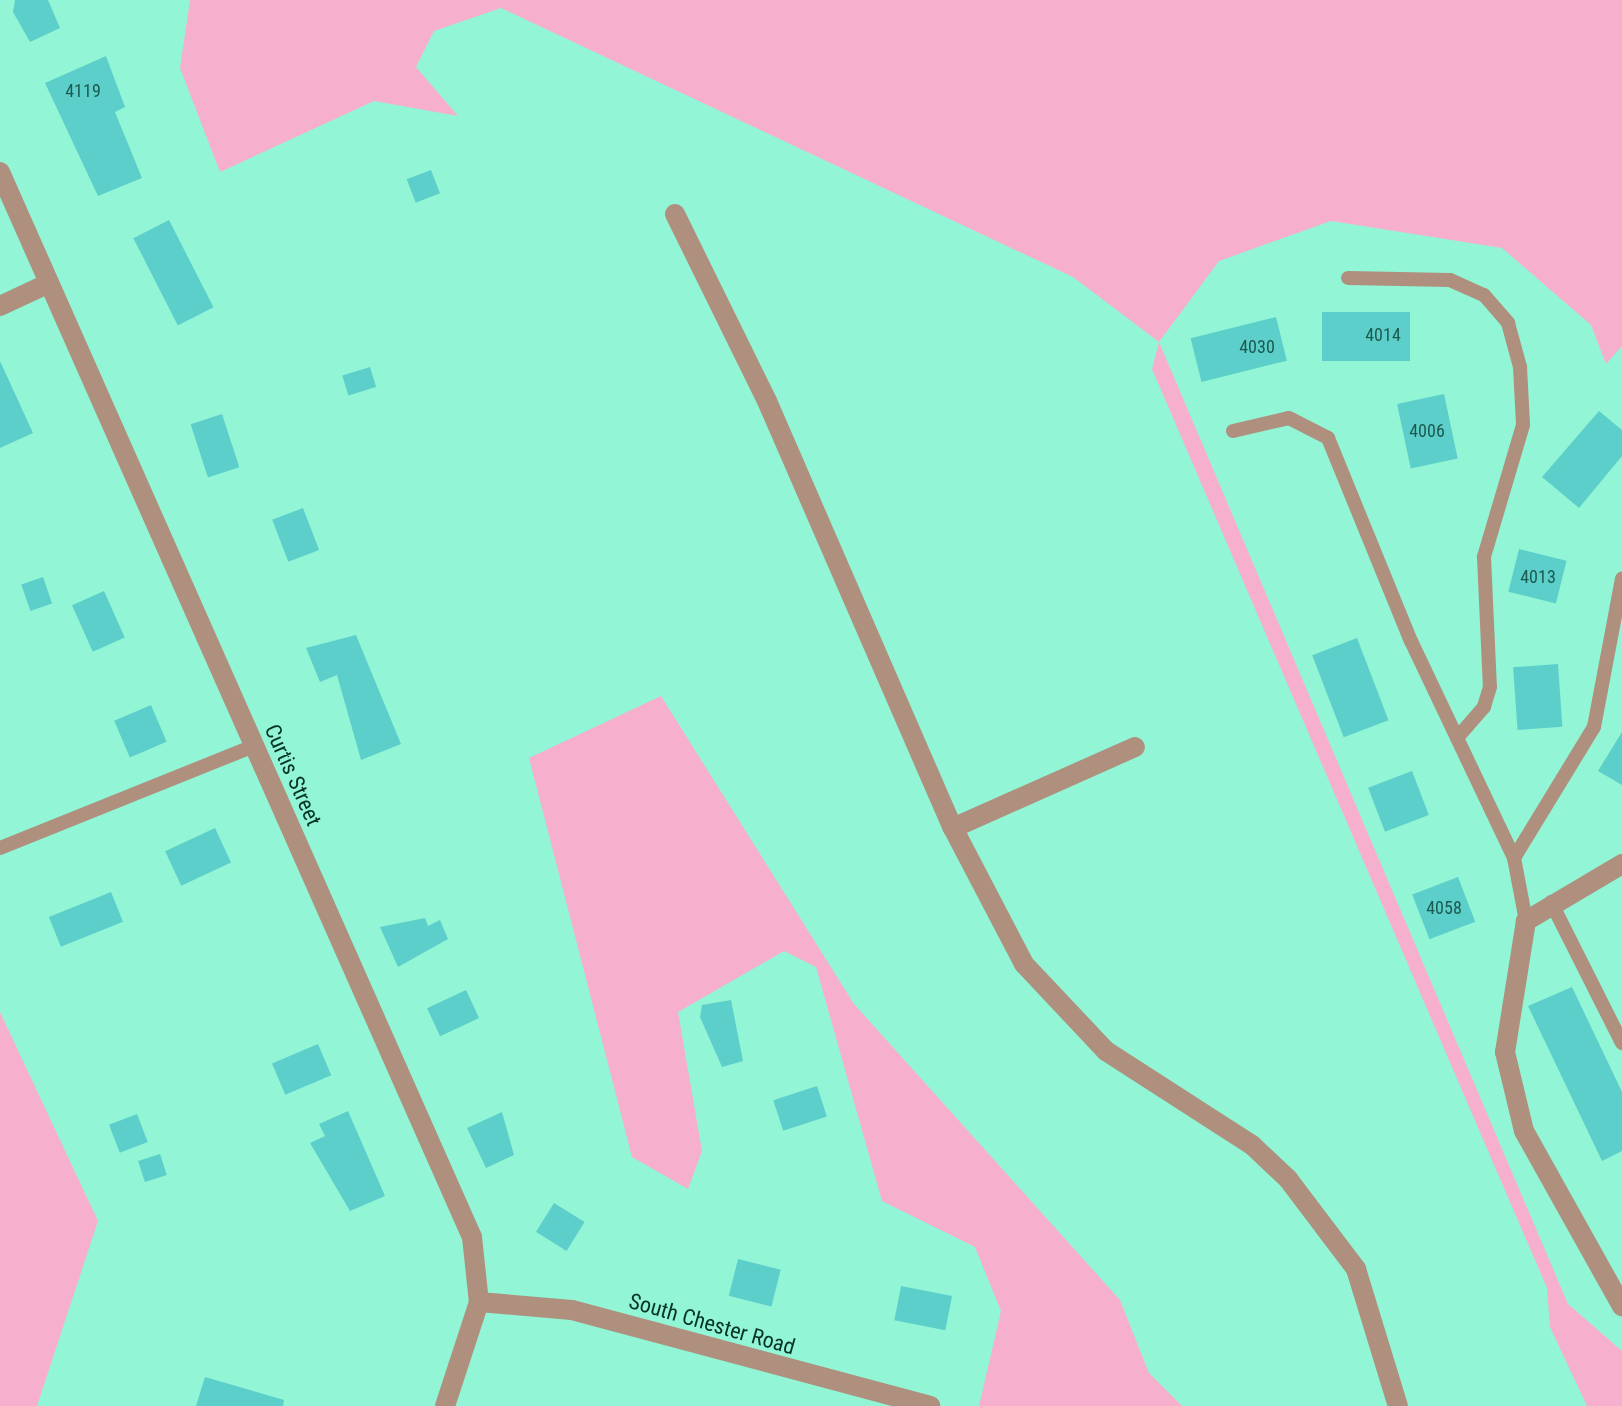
<!DOCTYPE html>
<html>
<head>
<meta charset="utf-8">
<style>
  body { margin:0 }
  #map { position:relative; width:1622px; height:1406px; overflow:hidden; background:#92f5d6; font-family:"Roboto Condensed",sans-serif }
  div>[style] { position:absolute }
  .green>* { inset:0; background:#f6b0ce }
  .building>* { inset:0; background:#5dcfca; transform-origin:0 0 }
  .service>* { height:14px; margin:-7px; padding:0 7px; transform-origin:7px; border-radius:7px; background:#af8f7d }
  .minor>* { height:20px; margin:-10px; padding:0 10px; transform-origin:10px; border-radius:10px; background:#af8f7d }
  .tertiary>* { height:20px; margin:-10px; padding:0 10px; transform-origin:10px; border-radius:10px; background:#af8f7d }
  span { translate:-50% -50%; white-space:nowrap; text-align:center; line-height:1.15; -webkit-text-stroke:6px #92f5d6; paint-order:stroke }
  .number-label { font-size:18px; color:#1c5a50 }
  .number-label span { -webkit-text-stroke-width:0 }
  .street-label { font-size:22px; color:#063328 }
</style>
</head>
<body>
<div id="map">
  <div class="green">
    <i style="clip-path:polygon(190px 0,1622px 0,1622px 346px,1606px 364px,1591px 325px,1502px 248px,1331px 221px,1219px 261px,1159px 342px,1568px 1304px,1622px 1351px,1622px 1406px,1587px 1406px,1550px 1327px,1547px 1288px,1152px 369px,1159px 342px,1073px 277px,501px 8px,434px 31px,416px 67px,458px 116px,374px 101px,220px 172px,180px 68px)"></i>
    <i style="clip-path:polygon(661px 696px,854px 1004px,1120px 1300px,1149px 1373px,1182px 1406px,979px 1406px,1001px 1311px,975px 1247px,882px 1201px,816px 967px,784px 951px,678px 1012px,702px 1151px,688px 1189px,632px 1157px,529px 758px)"></i>
    <i style="clip-path:polygon(0 1012px,98px 1221px,37px 1406px,0 1406px)"></i>
  </div>
  <div class="building">
    <i style="clip-path:polygon(15px 0,48px 0,60px 28px,30px 42px,13px 12px)"></i>
    <i style="clip-path:polygon(106px 56px,125px 107px,115px 112px,142px 178px,98px 196px,45px 83px)"></i>
    <i style="left:431px;top:170px;width:25px;height:26px;rotate:69deg"></i>
    <i style="left:169px;top:220px;width:98px;height:40px;rotate:63deg"></i>
    <i style="left:1410px;top:312px;width:49px;height:88px;rotate:90deg"></i>
    <i style="left:1276px;top:317px;width:45px;height:88px;rotate:76deg"></i>
    <i style="clip-path:polygon(0 361px,33px 433px,0 448px)"></i>
    <i style="left:370px;top:367px;width:21px;height:29px;rotate:73deg"></i>
    <i style="left:1444px;top:394px;width:66px;height:48px;rotate:78deg"></i>
    <i style="clip-path:polygon(1599px 411px,1622px 430px,1622px 456px,1579px 508px,1542px 477px)"></i>
    <i style="left:222px;top:414px;width:56px;height:33px;rotate:72deg"></i>
    <i style="left:303px;top:508px;width:45px;height:33px;rotate:69deg"></i>
    <i style="left:1519px;top:549px;width:49px;height:44px;rotate:14deg"></i>
    <i style="left:43px;top:577px;width:28px;height:23px;rotate:71deg"></i>
    <i style="left:104px;top:591px;width:51px;height:35px;rotate:66deg"></i>
    <i style="clip-path:polygon(356px 635px,401px 744px,361px 760px,337px 675px,320px 682px,306px 648px)"></i>
    <i style="left:1357px;top:638px;width:88px;height:48px;rotate:69deg"></i>
    <i style="left:1558px;top:664px;width:63px;height:45px;rotate:86deg"></i>
    <i style="left:151px;top:705px;width:40px;height:40px;rotate:67deg"></i>
    <i style="clip-path:polygon(1622px 732px,1622px 785px,1598px 771px)"></i>
    <i style="left:1412px;top:771px;width:47px;height:47px;rotate:69deg"></i>
    <i style="left:215px;top:828px;width:38px;height:55px;rotate:65deg"></i>
    <i style="left:1458px;top:877px;width:48px;height:49px;rotate:69deg"></i>
    <i style="left:111px;top:892px;width:32px;height:67px;rotate:68deg"></i>
    <i style="clip-path:polygon(425px 918px,428px 926px,440px 920px,448px 939px,398px 967px,380px 927px)"></i>
    <i style="clip-path:polygon(1572px 987px,1622px 1092px,1622px 1151px,1602px 1161px,1528px 1006px)"></i>
    <i style="left:466px;top:990px;width:31px;height:43px;rotate:65deg"></i>
    <i style="clip-path:polygon(731px 1000px,743px 1061px,722px 1067px,700px 1017px,702px 1005px)"></i>
    <i style="left:318px;top:1044px;width:34px;height:50px;rotate:67deg"></i>
    <i style="left:817px;top:1086px;width:32px;height:46px;rotate:72deg"></i>
    <i style="clip-path:polygon(348px 1111px,385px 1196px,350px 1211px,310px 1143px,325px 1136px,319px 1124px)"></i>
    <i style="clip-path:polygon(502px 1112px,514px 1155px,486px 1168px,467px 1128px)"></i>
    <i style="left:137px;top:1114px;width:30px;height:30px;rotate:69deg"></i>
    <i style="left:160px;top:1154px;width:22px;height:23px;rotate:72deg"></i>
    <i style="left:554px;top:1203px;width:36px;height:34px;rotate:32deg"></i>
    <i style="left:738px;top:1259px;width:44px;height:38px;rotate:14deg"></i>
    <i style="left:901px;top:1286px;width:52px;height:35px;rotate:11deg"></i>
    <i style="clip-path:polygon(205px 1377px,284px 1400px,283px 1406px,196px 1406px)"></i>
  </div>
  <div class="service">
    <i style="left:1348px;top:278px;width:102px;rotate:1.1deg"></i>
    <i style="left:1450px;top:280px;width:37px;rotate:24deg"></i>
    <i style="left:1484px;top:295px;width:37px;rotate:49deg"></i>
    <i style="left:1508px;top:323px;width:46px;rotate:74.7deg"></i>
    <i style="left:1520px;top:367px;width:58px;rotate:87deg"></i>
    <i style="left:1523px;top:425px;width:138px;rotate:106.5deg"></i>
    <i style="left:1484px;top:557px;width:130px;rotate:87.4deg"></i>
    <i style="left:1490px;top:687px;width:21px;rotate:107deg"></i>
    <i style="left:1484px;top:707px;width:41px;rotate:131.1deg"></i>
    <i style="left:1233px;top:431px;width:57px;rotate:-13.1deg"></i>
    <i style="left:1289px;top:418px;width:44px;rotate:27.1deg"></i>
    <i style="left:1328px;top:438px;width:219px;rotate:67.8deg"></i>
    <i style="left:1411px;top:641px;width:240px;rotate:64.6deg"></i>
    <i style="left:1514px;top:858px;width:64px;rotate:79.2deg"></i>
    <i style="left:0;top:848px;width:274px;rotate:-21.9deg"></i>
    <i style="left:1514px;top:858px;width:153px;rotate:-58.6deg"></i>
    <i style="left:1594px;top:727px;width:151px;rotate:-79.3deg"></i>
    <i style="left:1551px;top:902px;width:158px;rotate:63.3deg"></i>
  </div>
  <div class="minor">
    <i style="left:675px;top:214px;width:208px;rotate:63.8deg"></i>
    <i style="left:767px;top:401px;width:466px;rotate:66.5deg"></i>
    <i style="left:953px;top:828px;width:153px;rotate:62.4deg"></i>
    <i style="left:1024px;top:964px;width:120px;rotate:46.7deg"></i>
    <i style="left:1106px;top:1051px;width:174px;rotate:32.8deg"></i>
    <i style="left:1252px;top:1145px;width:50px;rotate:43.4deg"></i>
    <i style="left:1288px;top:1179px;width:113px;rotate:52.9deg"></i>
    <i style="left:1356px;top:1269px;width:143px;rotate:73deg"></i>
    <i style="left:0;top:306px;width:54px;rotate:-25.1deg"></i>
    <i style="left:953px;top:828px;width:199px;rotate:-24deg"></i>
    <i style="left:1622px;top:864px;width:112px;rotate:149.3deg"></i>
    <i style="left:1526px;top:921px;width:133px;rotate:99.1deg"></i>
    <i style="left:1505px;top:1052px;width:81px;rotate:76.5deg"></i>
    <i style="left:1524px;top:1131px;width:201px;rotate:60.8deg"></i>
  </div>
  <div class="tertiary">
    <i style="left:0;top:172px;width:1165px;rotate:66.1deg"></i>
    <i style="left:472px;top:1237px;width:65px;rotate:83.9deg"></i>
    <i style="left:479px;top:1302px;width:109px;rotate:108.1deg"></i>
    <i style="left:479px;top:1302px;width:93px;rotate:4.9deg"></i>
    <i style="left:572px;top:1310px;width:371px;rotate:15deg"></i>
  </div>
  <div class="number-label">
    <span style="left:83px;top:91px">4119</span>
    <span style="left:1383px;top:335px">4014</span>
    <span style="left:1257px;top:347px">4030</span>
    <span style="left:1427px;top:431px">4006</span>
    <span style="left:1538px;top:577px">4013</span>
    <span style="left:1444px;top:908px">4058</span>
  </div>
  <div class="street-label">
    <span style="left:293px;top:775px;rotate:66deg">Curtis Street</span>
    <span style="left:712px;top:1324px;rotate:16deg">South Chester Road</span>
  </div>
</div>
</body>
</html>
